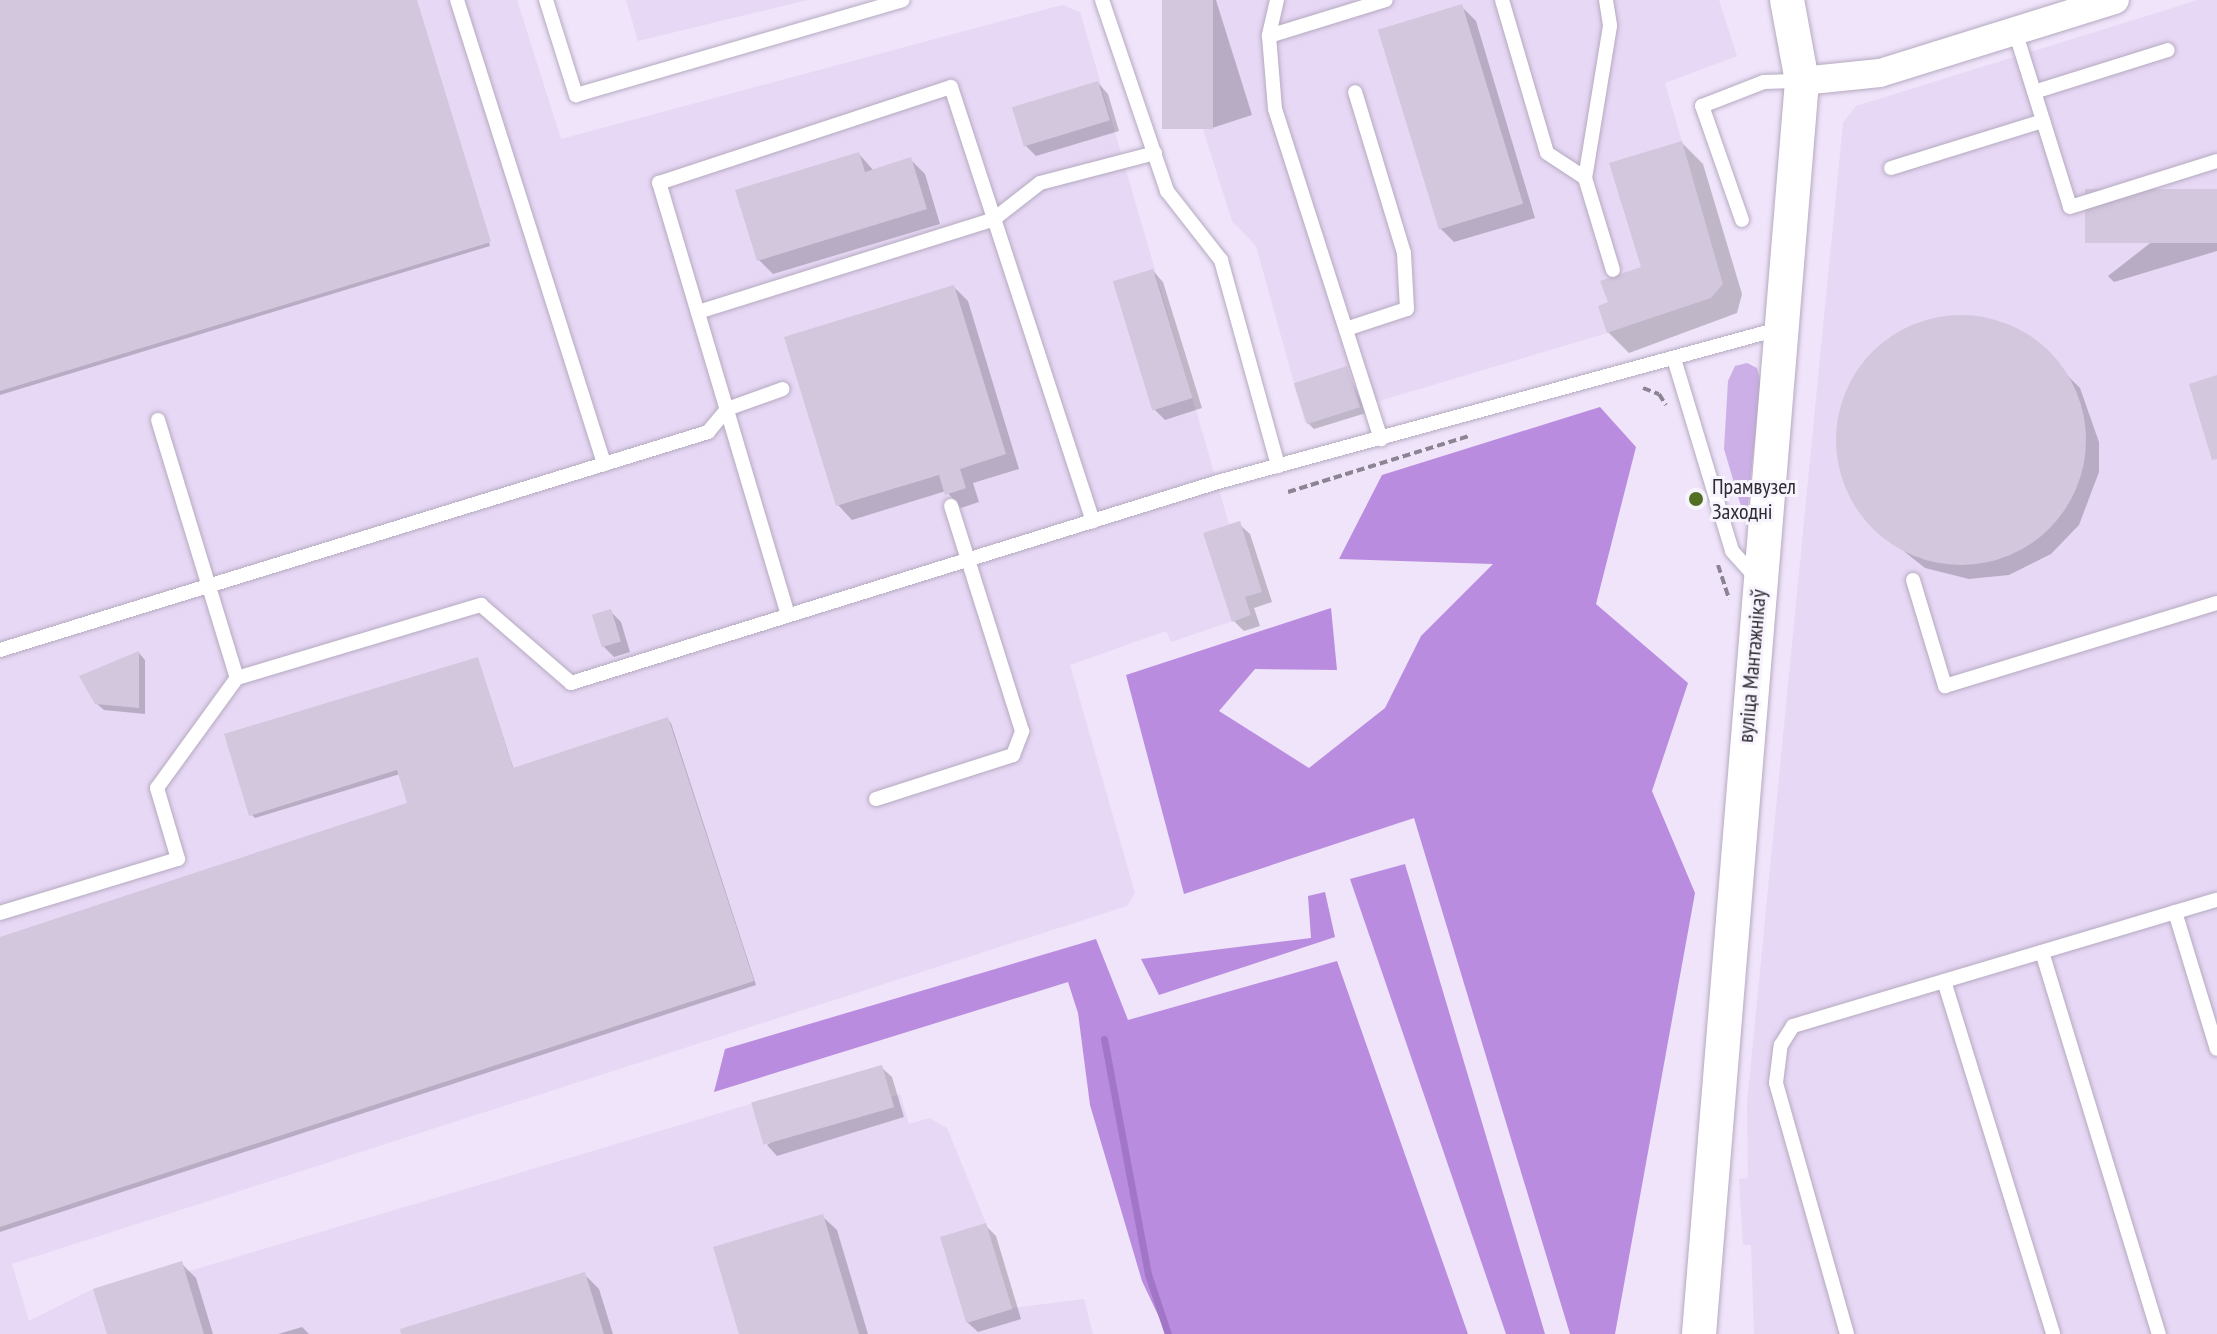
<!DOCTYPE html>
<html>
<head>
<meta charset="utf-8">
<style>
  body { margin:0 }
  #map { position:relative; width:2217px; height:1334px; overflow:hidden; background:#efe4fa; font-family:"PT Sans Narrow",sans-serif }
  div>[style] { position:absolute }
  .built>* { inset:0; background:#e7d8f5 }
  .green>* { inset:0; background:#ccafe7 }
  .forest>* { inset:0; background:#b98cdf }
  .shadow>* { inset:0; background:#0003 }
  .stream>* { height:7px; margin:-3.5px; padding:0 3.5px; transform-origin:3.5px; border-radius:3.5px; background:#a176c7 }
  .building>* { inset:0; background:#d2c7dd; transform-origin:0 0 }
  .round { border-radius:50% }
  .path>* { height:4px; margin-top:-2px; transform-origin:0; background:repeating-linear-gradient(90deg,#8b8493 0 8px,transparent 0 12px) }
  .roads { filter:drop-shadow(0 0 2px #b5aac0) drop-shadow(0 0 2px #b5aac0) }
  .service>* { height:14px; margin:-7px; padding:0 7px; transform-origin:7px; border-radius:7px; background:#fff }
  .minor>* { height:28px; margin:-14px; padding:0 14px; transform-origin:14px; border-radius:14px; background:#fff }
  .tertiary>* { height:34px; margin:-17px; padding:0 17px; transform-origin:17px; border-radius:17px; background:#fff }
  .dots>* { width:22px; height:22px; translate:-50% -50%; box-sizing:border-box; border:4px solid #f8f4fd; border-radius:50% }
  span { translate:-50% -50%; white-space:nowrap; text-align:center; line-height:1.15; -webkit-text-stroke:6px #f8f4fd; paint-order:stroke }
  .poi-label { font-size:22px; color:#2f2b33 }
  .left { translate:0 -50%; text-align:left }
  .street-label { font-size:22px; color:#2f2b33 }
</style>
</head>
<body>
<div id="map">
  <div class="built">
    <i style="clip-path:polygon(0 0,517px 0,561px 139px,1062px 5px,1080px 12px,1229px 524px,1240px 521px,1262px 592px,1245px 597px,1251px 615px,1171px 642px,1166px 631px,1070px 665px,1135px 893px,1127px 906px,12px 1264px,29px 1321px,93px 1289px,182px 1261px,186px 1272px,882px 1065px,891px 1097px,900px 1094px,909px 1124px,929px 1118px,947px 1128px,986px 1223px,1012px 1308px,1084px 1299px,1093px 1334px,0 1334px)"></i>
    <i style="clip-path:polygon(626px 0,808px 0,638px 41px)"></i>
    <i style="clip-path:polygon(1162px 0,1719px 0,1737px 56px,1665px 83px,1723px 284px,1711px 298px,1607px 333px,1305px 423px,1256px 246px,1232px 221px)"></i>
    <i style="clip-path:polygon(2198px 0,2217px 0,2217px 1334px,1754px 1334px,1751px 1245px,1743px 1245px,1739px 1179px,1748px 1178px,1747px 1104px,1843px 123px,1856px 106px)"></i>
  </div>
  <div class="green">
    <i style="clip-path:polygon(1747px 363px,1757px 368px,1761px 382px,1746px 523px,1724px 449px,1728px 381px,1735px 366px)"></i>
  </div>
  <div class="forest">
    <i style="clip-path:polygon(1600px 407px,1636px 447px,1596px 604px,1688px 683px,1652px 791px,1695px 893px,1615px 1334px,1570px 1334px,1414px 818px,1184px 894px,1126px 675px,1331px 608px,1337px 670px,1255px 669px,1219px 711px,1309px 768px,1385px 708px,1421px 636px,1493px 564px,1339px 559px,1382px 475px)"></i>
    <i style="clip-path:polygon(1405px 864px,1545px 1334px,1506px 1334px,1350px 879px)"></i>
    <i style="clip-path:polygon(1325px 892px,1335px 937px,1159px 995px,1141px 959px,1311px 938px,1308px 896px)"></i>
    <i style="clip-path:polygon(1096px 939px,1128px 1020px,1337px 961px,1468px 1334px,1167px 1334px,1142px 1281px,1090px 1105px,1078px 1013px,1068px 982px,714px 1092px,725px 1049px)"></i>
  </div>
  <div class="shadow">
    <i style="clip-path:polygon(0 0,415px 0,490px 246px,0 395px)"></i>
    <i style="clip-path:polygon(1164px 0,1216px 0,1252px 115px,1209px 129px,1201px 122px)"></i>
    <i style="clip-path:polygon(1462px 7px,1476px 21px,1535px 218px,1454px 242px,1440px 228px)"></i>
    <i style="clip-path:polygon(1098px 83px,1108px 94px,1119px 131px,1036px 156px,1026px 146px)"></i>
    <i style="clip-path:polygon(1682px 143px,1703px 164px,1742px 294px,1737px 313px,1629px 353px,1608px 332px,1611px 304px,1643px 268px)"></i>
    <i style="clip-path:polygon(859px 154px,874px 171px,911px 160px,925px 174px,940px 224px,773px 274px,759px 260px)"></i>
    <i style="clip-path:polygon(2217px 191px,2217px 251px,2114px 282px,2108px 276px)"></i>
    <i style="clip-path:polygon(1153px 271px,1163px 282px,1202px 408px,1165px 420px,1154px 409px)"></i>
    <i style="clip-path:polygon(954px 287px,968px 301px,1019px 469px,973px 483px,979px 502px,961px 508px,946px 491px,852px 520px,838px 505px)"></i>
    <i style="clip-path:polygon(1970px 316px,2028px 336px,2080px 388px,2099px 442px,2099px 472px,2079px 525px,2051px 554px,2009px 575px,1969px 579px,1925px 568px,1872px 526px,1843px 477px,1838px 424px,1852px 380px,1880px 346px,1922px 322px)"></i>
    <i style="clip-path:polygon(1346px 368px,1366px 413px,1314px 429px,1307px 422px)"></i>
    <i style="clip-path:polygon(1239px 524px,1250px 534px,1272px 602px,1254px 608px,1260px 626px,1244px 631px,1234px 621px)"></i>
    <i style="clip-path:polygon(610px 611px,621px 622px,630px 652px,614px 657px,603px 646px)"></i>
    <i style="clip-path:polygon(139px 653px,145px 660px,145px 714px,104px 710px,96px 703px)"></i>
    <i style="clip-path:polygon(478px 659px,514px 770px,668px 720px,671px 723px,756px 985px,0 1232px,0 939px,410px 804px,400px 774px,255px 818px,251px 814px)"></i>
    <i style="clip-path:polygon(881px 1067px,892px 1077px,904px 1117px,777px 1156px,767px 1145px)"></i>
    <i style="clip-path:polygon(822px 1216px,837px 1230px,868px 1334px,741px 1334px)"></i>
    <i style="clip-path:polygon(985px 1225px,996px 1236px,1021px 1319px,978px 1332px,967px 1322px)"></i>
    <i style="clip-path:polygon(182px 1264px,196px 1278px,213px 1334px,109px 1334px)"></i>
    <i style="clip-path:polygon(585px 1275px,599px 1289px,613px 1334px,411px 1334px)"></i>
    <i style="clip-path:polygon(302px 1327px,309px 1334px,278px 1334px)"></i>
  </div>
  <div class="stream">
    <i style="left:1104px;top:1039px;width:239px;rotate:79.4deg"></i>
    <i style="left:1148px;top:1274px;width:63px;rotate:71.6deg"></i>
  </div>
  <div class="building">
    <i style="clip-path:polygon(0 0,417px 0,491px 242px,0 391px)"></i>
    <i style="left:1162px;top:0;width:51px;height:129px"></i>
    <i style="left:1462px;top:4px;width:209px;height:88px;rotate:73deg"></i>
    <i style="left:1098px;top:81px;width:41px;height:90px;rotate:73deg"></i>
    <i style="clip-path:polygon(1682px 141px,1723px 284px,1711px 298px,1607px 333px,1598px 306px,1608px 302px,1600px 281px,1641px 267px,1609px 163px)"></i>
    <i style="clip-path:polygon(859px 152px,865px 172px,911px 157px,927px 209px,757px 261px,735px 190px)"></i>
    <i style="left:2217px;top:189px;width:54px;height:132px;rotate:90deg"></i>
    <i style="left:1153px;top:269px;width:135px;height:42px;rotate:73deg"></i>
    <i style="clip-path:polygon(954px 285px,1006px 454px,960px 469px,966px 488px,945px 495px,939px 475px,836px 506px,784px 337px)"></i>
    <i class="round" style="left:1836px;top:315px;width:250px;height:250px"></i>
    <i style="left:1347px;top:366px;width:43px;height:56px;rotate:72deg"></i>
    <i style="clip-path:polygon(2217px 375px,2217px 459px,2212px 460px,2189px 384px)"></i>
    <i style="clip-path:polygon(1240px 521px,1262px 592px,1245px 597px,1251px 615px,1232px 622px,1203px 533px)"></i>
    <i style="left:611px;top:609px;width:34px;height:20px;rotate:73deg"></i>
    <i style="clip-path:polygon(139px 651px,139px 708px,95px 704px,79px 676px)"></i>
    <i style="clip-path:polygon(478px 657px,513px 768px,668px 717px,754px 981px,0 1227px,0 937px,407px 803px,397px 770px,249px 816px,224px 734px)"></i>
    <i style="left:882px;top:1065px;width:44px;height:136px;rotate:74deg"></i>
    <i style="clip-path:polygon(823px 1214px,859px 1334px,739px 1334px,713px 1247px)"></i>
    <i style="left:986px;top:1223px;width:90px;height:48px;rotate:73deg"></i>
    <i style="clip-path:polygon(182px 1261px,204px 1334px,107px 1334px,93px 1289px)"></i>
    <i style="clip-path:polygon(585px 1272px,604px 1334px,401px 1334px,400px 1329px)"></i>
  </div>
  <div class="path">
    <i style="left:1643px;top:388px;width:17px;rotate:21deg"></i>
    <i style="left:1659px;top:394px;width:13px;rotate:58deg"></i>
    <i style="left:1288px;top:492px;width:189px;rotate:-17.2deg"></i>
    <i style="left:1718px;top:565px;width:36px;rotate:72deg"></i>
  </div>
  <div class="roads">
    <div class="service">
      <i style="left:457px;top:0;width:487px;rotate:72.4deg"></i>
      <i style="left:546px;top:0;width:100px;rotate:72.5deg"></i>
      <i style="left:576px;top:95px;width:340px;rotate:-16.2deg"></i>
      <i style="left:1102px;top:0;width:202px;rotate:71.2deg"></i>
      <i style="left:1167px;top:191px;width:88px;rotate:52deg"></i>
      <i style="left:1221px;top:260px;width:214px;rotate:74.5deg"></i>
      <i style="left:1277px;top:0;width:37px;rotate:103deg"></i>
      <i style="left:1269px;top:36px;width:73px;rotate:85.3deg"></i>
      <i style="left:1275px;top:109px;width:347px;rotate:72.2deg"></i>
      <i style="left:1502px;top:0;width:159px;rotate:73.6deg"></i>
      <i style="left:1547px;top:153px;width:45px;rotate:33.3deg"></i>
      <i style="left:1606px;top:0;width:26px;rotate:81deg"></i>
      <i style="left:1610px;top:26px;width:154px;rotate:99.3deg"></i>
      <i style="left:1585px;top:178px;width:96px;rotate:73.1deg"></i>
      <i style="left:2015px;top:31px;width:184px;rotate:72.6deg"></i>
      <i style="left:2070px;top:207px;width:154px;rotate:-17.4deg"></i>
      <i style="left:1269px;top:36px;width:122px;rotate:-17.1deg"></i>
      <i style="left:2034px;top:92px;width:140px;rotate:-17.4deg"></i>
      <i style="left:1891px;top:168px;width:159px;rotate:-17.2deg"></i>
      <i style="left:1742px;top:220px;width:121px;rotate:-109.3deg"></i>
      <i style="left:1702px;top:106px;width:66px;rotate:-21.2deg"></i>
      <i style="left:1764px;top:82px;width:37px;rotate:-2deg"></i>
      <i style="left:698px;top:312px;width:310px;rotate:-17.4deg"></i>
      <i style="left:994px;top:219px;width:58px;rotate:-38deg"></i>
      <i style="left:1040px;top:183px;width:119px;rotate:-14.6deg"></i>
      <i style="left:1346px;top:329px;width:64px;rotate:-18.2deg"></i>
      <i style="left:1407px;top:309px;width:56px;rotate:-93.1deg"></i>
      <i style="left:1404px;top:253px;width:168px;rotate:-106.9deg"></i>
      <i style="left:1675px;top:362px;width:197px;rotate:73.2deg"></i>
      <i style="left:1732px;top:551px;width:38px;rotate:48deg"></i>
      <i style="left:158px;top:420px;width:270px;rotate:73deg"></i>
      <i style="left:1913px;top:580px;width:111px;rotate:73.2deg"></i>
      <i style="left:1945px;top:686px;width:284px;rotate:-17deg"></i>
      <i style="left:788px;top:615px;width:451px;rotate:-106.6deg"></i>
      <i style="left:659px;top:183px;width:307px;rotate:-18.2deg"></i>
      <i style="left:951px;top:87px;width:457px;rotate:71.9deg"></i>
      <i style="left:0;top:650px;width:741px;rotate:-17.11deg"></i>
      <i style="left:708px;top:432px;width:30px;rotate:-50deg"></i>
      <i style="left:727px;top:409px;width:59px;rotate:-19.7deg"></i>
      <i style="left:876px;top:799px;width:144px;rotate:-17.8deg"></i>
      <i style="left:1013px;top:755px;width:26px;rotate:-69deg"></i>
      <i style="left:1022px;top:731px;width:236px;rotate:-107.5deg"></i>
      <i style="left:2175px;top:912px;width:143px;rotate:73deg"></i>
      <i style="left:0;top:913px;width:186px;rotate:-16.9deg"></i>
      <i style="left:178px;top:859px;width:74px;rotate:-106.5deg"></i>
      <i style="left:157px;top:788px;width:136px;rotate:-54deg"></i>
      <i style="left:237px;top:678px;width:255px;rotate:-16.7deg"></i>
      <i style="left:481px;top:605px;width:119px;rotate:40.9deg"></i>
      <i style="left:571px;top:683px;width:678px;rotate:-17.26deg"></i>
      <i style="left:1218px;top:482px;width:585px;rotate:-15.27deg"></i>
      <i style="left:2042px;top:952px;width:400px;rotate:73deg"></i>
      <i style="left:1944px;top:981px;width:369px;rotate:72.8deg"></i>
      <i style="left:1847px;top:1334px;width:261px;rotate:-105.8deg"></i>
      <i style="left:1776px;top:1083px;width:38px;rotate:-83deg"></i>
      <i style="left:1781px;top:1045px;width:22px;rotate:-58deg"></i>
      <i style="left:1793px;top:1026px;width:442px;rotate:-16.6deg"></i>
    </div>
    <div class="minor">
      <i style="left:1802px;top:81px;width:78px;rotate:-5.9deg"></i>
      <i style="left:1880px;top:73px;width:246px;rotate:-17.3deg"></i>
    </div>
    <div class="tertiary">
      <i style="left:1699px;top:1334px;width:1257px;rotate:-85.3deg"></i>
      <i style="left:1802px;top:81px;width:82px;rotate:-100.5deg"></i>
    </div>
  </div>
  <div class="dots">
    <i style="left:1696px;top:499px;background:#527024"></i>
  </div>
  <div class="poi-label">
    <span class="left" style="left:1712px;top:499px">Прамвузел<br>Заходні</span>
  </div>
  <div class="street-label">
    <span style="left:1752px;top:666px;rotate:-85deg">вуліца Мантажнікаў</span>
  </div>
</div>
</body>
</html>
